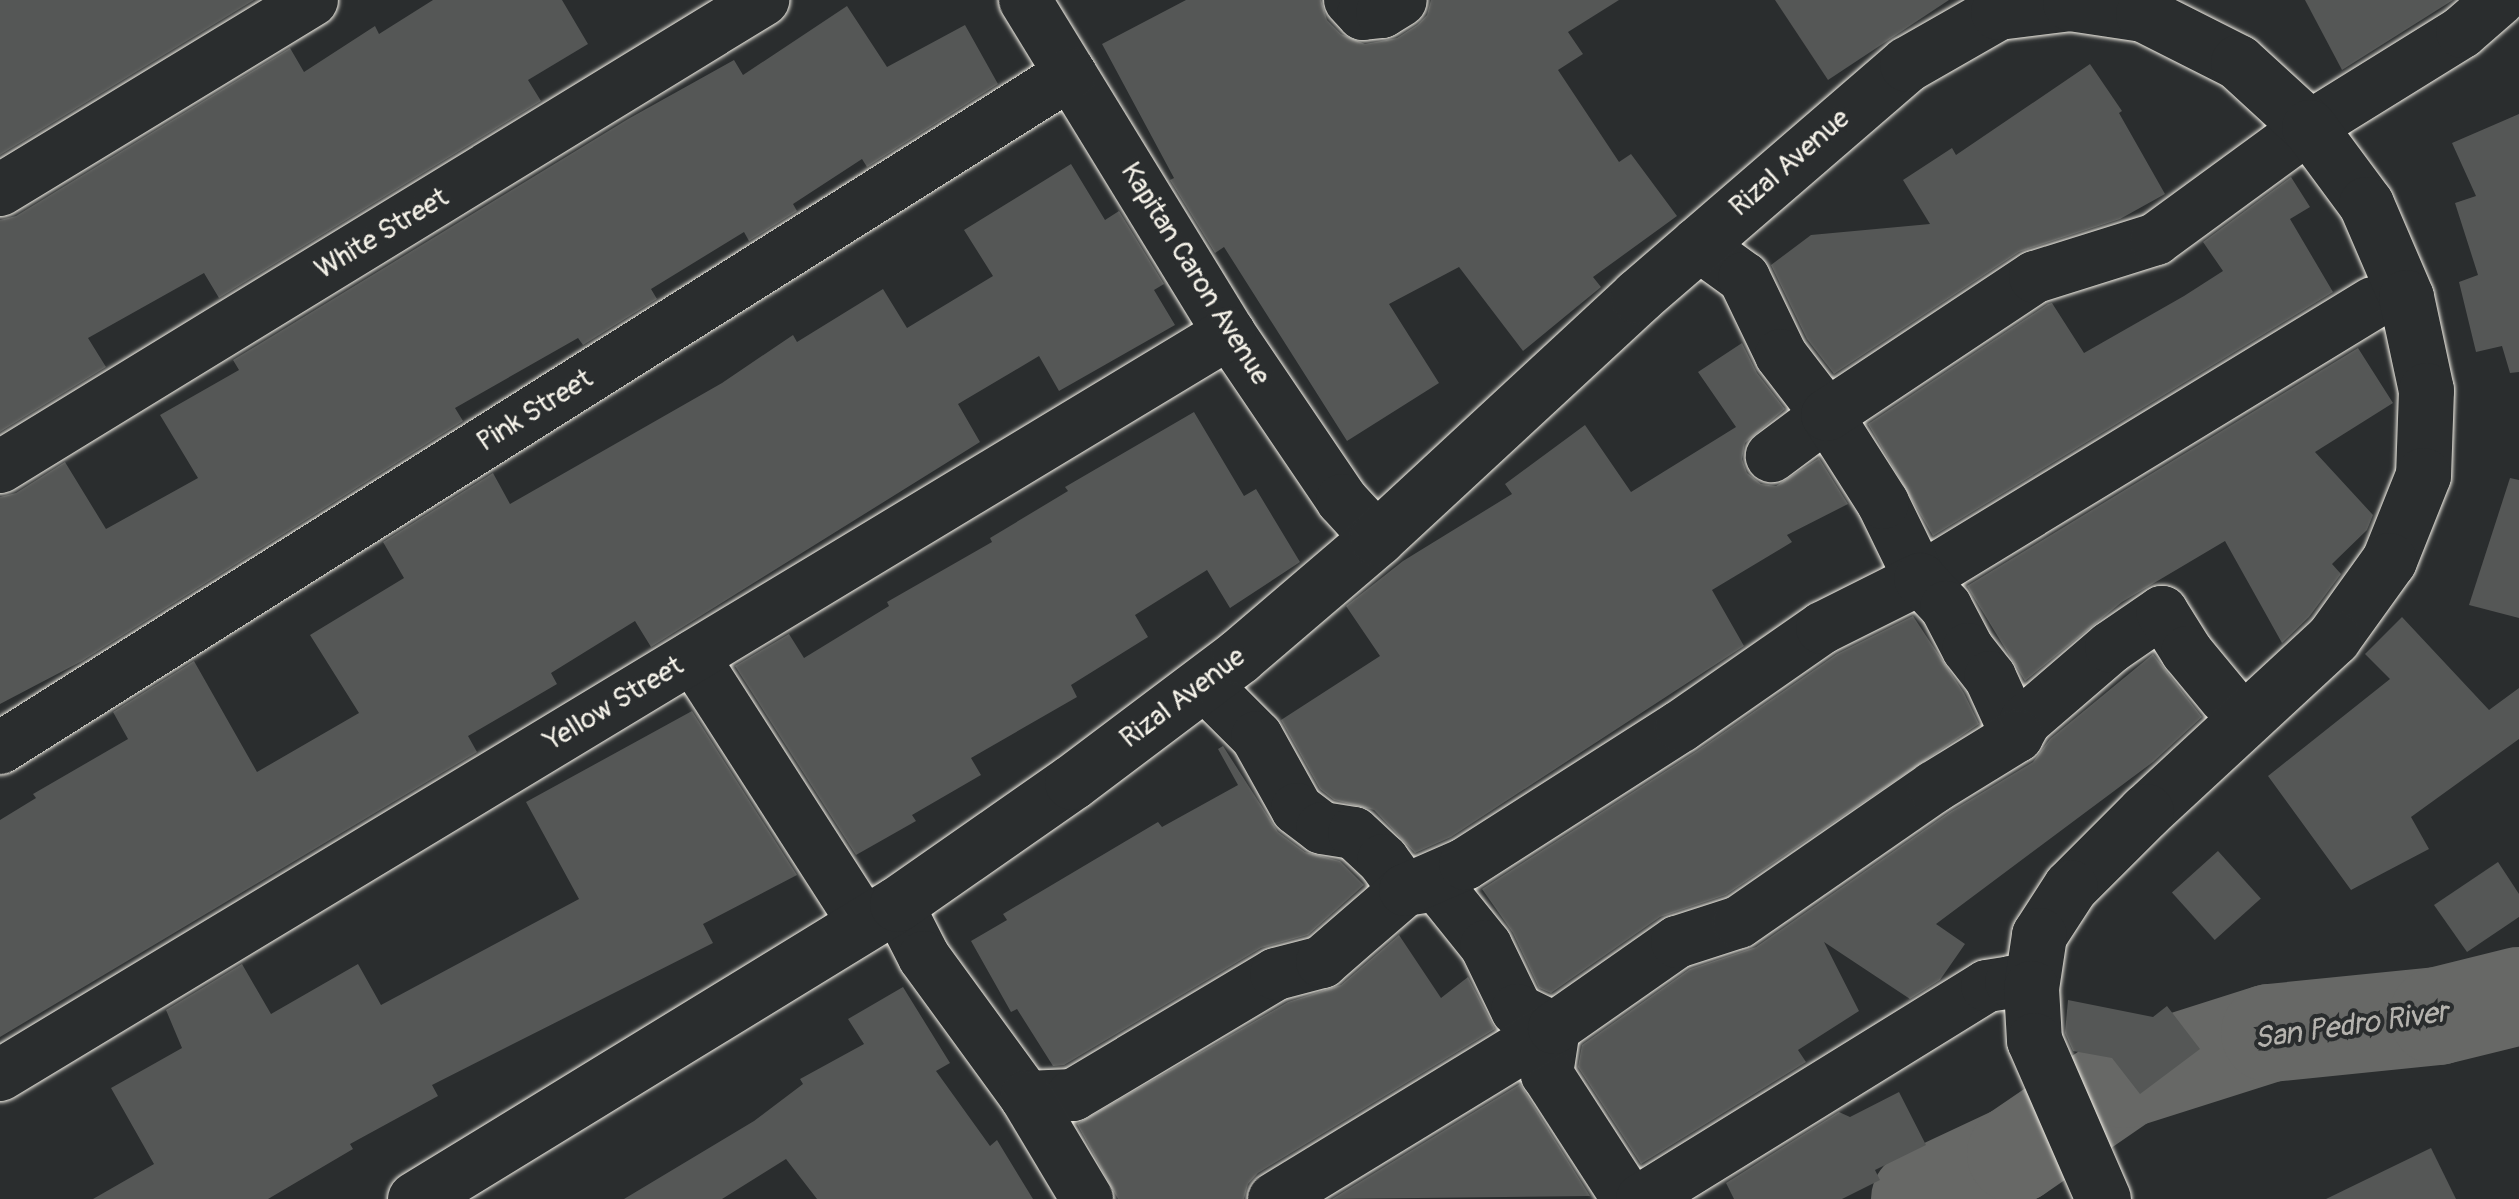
<!DOCTYPE html>
<html>
<head>
<meta charset="utf-8">
<style>
  body { margin:0 }
  #map { position:relative; width:2519px; height:1199px; overflow:hidden; background:#2a2d2e; font-family:Pangolin,sans-serif }
  div>[style] { position:absolute }
  .river>* { height:98px; margin:-49px; padding:0 49px; transform-origin:49px; border-radius:49px; background:#676866 }
  .building>* { inset:0; background:#555756; transform-origin:0 0 }
  .roads { filter:drop-shadow(0 0 2px #f4f1e8) drop-shadow(0 0 2px #f4f1e8) }
  .minor>* { height:52px; margin:-26px; padding:0 26px; transform-origin:26px; border-radius:26px; background:#2a2d2e }
  .secondary>* { height:55px; margin:-27.5px; padding:0 27.5px; transform-origin:27.5px; border-radius:27.5px; background:#2a2d2e }
  span { translate:-50% -50%; white-space:nowrap; text-align:center; line-height:1.15; -webkit-text-stroke:8px #2a2d2e; paint-order:stroke }
  .street-label { font-size:28px; color:#f4f1e8 }
  .water-label { font-size:30px; color:#b5b3ae; font-style:italic }
</style>
</head>
<body>
<div id="map">
  <div class="river">
    <i style="left:1920px;top:1199px;width:106px;rotate:-25.1deg"></i>
    <i style="left:2016px;top:1154px;width:132px;rotate:-34.5deg"></i>
    <i style="left:2125px;top:1079px;width:152px;rotate:-17.6deg"></i>
    <i style="left:2270px;top:1033px;width:169px;rotate:-5.8deg"></i>
    <i style="left:2438px;top:1016px;width:83px;rotate:-13.9deg"></i>
  </div>
  <div class="building">
    <i style="clip-path:polygon(0 0,254px 0,0 155px)"></i>
    <i style="clip-path:polygon(433px 0,562px 0,588px 44px,528px 80px,541px 101px,219px 298px,204px 273px,88px 338px,106px 367px,0 432px,0 220px,16px 216px,290px 48px,304px 72px,375px 26px,379px 34px)"></i>
    <i style="clip-path:polygon(1186px 0,1321px 0,1327px 20px,1341px 34px,1365px 44px,1397px 38px,1417px 25px,1427px 15px,1431px 0,1619px 0,1568px 32px,1583px 54px,1558px 70px,1619px 162px,1631px 154px,1677px 216px,1593px 277px,1601px 287px,1523px 351px,1459px 267px,1389px 304px,1439px 383px,1347px 441px,1224px 247px,1215px 253px,1170px 180px,1174px 178px,1102px 44px)"></i>
    <i style="clip-path:polygon(1775px 0,1949px 0,1828px 80px)"></i>
    <i style="clip-path:polygon(2305px 0,2453px 0,2342px 70px)"></i>
    <i style="clip-path:polygon(847px 6px,887px 67px,965px 25px,998px 84px,867px 167px,862px 159px,793px 204px,797px 211px,749px 241px,744px 232px,651px 289px,657px 299px,583px 345px,578px 338px,455px 408px,463px 421px,82px 661px,0 704px,0 497px,16px 493px,65px 462px,106px 529px,198px 478px,160px 415px,239px 370px,233px 360px,628px 119px,734px 60px,743px 75px)"></i>
    <i style="clip-path:polygon(2090px 64px,2122px 111px,2119px 113px,2165px 194px,2120px 219px,2019px 252px,1834px 374px,1807px 339px,1771px 265px,1811px 235px,1930px 224px,1903px 180px,1952px 148px,1956px 155px)"></i>
    <i style="clip-path:polygon(2519px 114px,2519px 372px,2510px 373px,2502px 346px,2476px 352px,2459px 282px,2478px 275px,2455px 203px,2476px 196px,2452px 143px)"></i>
    <i style="clip-path:polygon(1071px 164px,1105px 220px,1119px 211px,1164px 284px,1154px 290px,1175px 325px,1059px 391px,1039px 356px,958px 404px,980px 442px,651px 647px,635px 621px,551px 673px,557px 684px,468px 736px,477px 752px,0 1037px,0 820px,36px 798px,33px 794px,128px 739px,113px 712px,194px 661px,257px 772px,359px 713px,310px 635px,404px 578px,383px 542px,493px 473px,510px 504px,722px 383px,793px 335px,797px 342px,883px 289px,907px 328px,993px 276px,964px 230px)"></i>
    <i style="clip-path:polygon(2291px 177px,2310px 207px,2290px 219px,2333px 292px,1933px 536px,1868px 424px,2048px 304px,2052px 303px,2084px 353px,2184px 296px,2223px 271px,2203px 242px)"></i>
    <i style="clip-path:polygon(1742px 343px,1757px 373px,1785px 409px,1745px 443px,1742px 459px,1747px 473px,1761px 484px,1776px 486px,1819px 458px,1848px 504px,1787px 535px,1792px 542px,1712px 590px,1744px 646px,1451px 837px,1415px 853px,1374px 810px,1334px 800px,1320px 789px,1281px 720px,1380px 656px,1346px 606px,1403px 561px,1512px 494px,1505px 484px,1585px 425px,1631px 492px,1736px 427px,1698px 372px)"></i>
    <i style="clip-path:polygon(2358px 348px,2393px 403px,2315px 452px,2373px 515px,2367px 530px,2332px 564px,2341px 574px,2309px 617px,2282px 643px,2225px 541px,2122px 602px,2025px 681px,1967px 586px)"></i>
    <i style="clip-path:polygon(1194px 412px,1244px 496px,1256px 489px,1300px 562px,1230px 608px,1207px 570px,1135px 615px,1148px 637px,1071px 685px,1077px 697px,971px 758px,981px 775px,912px 815px,916px 821px,856px 855px,735px 666px,789px 634px,804px 658px,889px 606px,887px 602px,992px 542px,990px 538px,1068px 491px,1065px 487px)"></i>
    <i style="clip-path:polygon(2510px 478px,2519px 480px,2519px 618px,2469px 605px)"></i>
    <i style="clip-path:polygon(1913px 616px,1964px 693px,1979px 724px,1726px 895px,1660px 917px,1551px 993px,1539px 988px,1513px 933px,1482px 889px,1697px 751px,1837px 654px)"></i>
    <i style="clip-path:polygon(2402px 617px,2489px 710px,2519px 688px,2519px 739px,2411px 817px,2429px 849px,2351px 890px,2268px 776px,2390px 679px,2365px 654px)"></i>
    <i style="clip-path:polygon(2153px 654px,2202px 717px,2153px 762px,1936px 924px,1965px 944px,1940px 980px,1910px 999px,1824px 942px,1859px 1011px,1798px 1050px,1806px 1062px,1641px 1164px,1578px 1067px,1582px 1045px,1690px 969px,1756px 947px,1950px 812px,2033px 762px,2050px 739px)"></i>
    <i style="clip-path:polygon(692px 711px,797px 875px,703px 924px,713px 943px,432px 1085px,438px 1096px,350px 1144px,353px 1149px,268px 1199px,93px 1199px,154px 1164px,111px 1088px,182px 1048px,166px 1010px,242px 964px,271px 1014px,358px 964px,381px 1005px,579px 899px,526px 802px)"></i>
    <i style="clip-path:polygon(1223px 746px,1278px 832px,1305px 852px,1340px 861px,1364px 885px,1308px 935px,1261px 948px,1064px 1065px,1053px 1066px,1017px 1009px,1011px 1012px,971px 941px,1007px 920px,1003px 914px,1158px 822px,1162px 827px,1238px 785px,1218px 749px)"></i>
    <i style="left:2218px;top:851px;width:64px;height:62px;rotate:48deg"></i>
    <i style="clip-path:polygon(2498px 862px,2519px 894px,2519px 917px,2467px 952px,2434px 905px)"></i>
    <i style="clip-path:polygon(1399px 935px,1441px 998px,1468px 977px,1495px 1029px,1258px 1173px,1248px 1184px,1244px 1199px,1118px 1199px,1077px 1124px,1288px 1002px,1341px 985px)"></i>
    <i style="clip-path:polygon(903px 987px,950px 1063px,936px 1071px,990px 1146px,997px 1140px,1033px 1199px,817px 1199px,786px 1159px,722px 1199px,624px 1199px,754px 1121px,803px 1084px,800px 1079px,864px 1044px,848px 1019px)"></i>
    <i style="clip-path:polygon(2068px 1000px,2153px 1017px,2167px 1006px,2200px 1049px,2140px 1094px,2112px 1058px,2073px 1051px,2065px 1033px)"></i>
    <i style="clip-path:polygon(1520px 1084px,1590px 1196px,1332px 1199px)"></i>
    <i style="clip-path:polygon(1899px 1092px,1926px 1145px,1875px 1170px,1880px 1180px,1842px 1199px,1734px 1199px,1726px 1183px,1839px 1112px,1850px 1117px)"></i>
    <i style="clip-path:polygon(2431px 1148px,2456px 1199px,2326px 1199px)"></i>
  </div>
  <div class="roads">
    <div class="minor">
      <i style="left:1025px;top:0;width:391px;rotate:58.5deg"></i>
      <i style="left:1229px;top:333px;width:202px;rotate:55.9deg"></i>
      <i style="left:1342px;top:500px;width:52px;rotate:47.4deg"></i>
      <i style="left:1350px;top:0;width:19px;rotate:47deg"></i>
      <i style="left:1363px;top:14px;width:19px;rotate:-6deg"></i>
      <i style="left:1382px;top:12px;width:22px;rotate:-32deg"></i>
      <i style="left:0;top:190px;width:365px;rotate:-31.3deg"></i>
      <i style="left:1697px;top:244px;width:58px;rotate:35.9deg"></i>
      <i style="left:1744px;top:278px;width:85px;rotate:64.3deg"></i>
      <i style="left:1781px;top:355px;width:76px;rotate:52.5deg"></i>
      <i style="left:1827px;top:415px;width:69px;rotate:143.3deg"></i>
      <i style="left:2373px;top:303px;width:530px;rotate:148.65deg"></i>
      <i style="left:1920px;top:579px;width:85px;rotate:-116deg"></i>
      <i style="left:1883px;top:503px;width:104px;rotate:-122.5deg"></i>
      <i style="left:1827px;top:415px;width:250px;rotate:-33.6deg"></i>
      <i style="left:2035px;top:277px;width:127px;rotate:-17.4deg"></i>
      <i style="left:2156px;top:239px;width:190px;rotate:-36.2deg"></i>
      <i style="left:2309px;top:127px;width:180px;rotate:-31.8deg"></i>
      <i style="left:2462px;top:32px;width:49px;rotate:-40.9deg"></i>
      <i style="left:0;top:467px;width:895px;rotate:-31.47deg"></i>
      <i style="left:693px;top:657px;width:316px;rotate:57.3deg"></i>
      <i style="left:1203px;top:683px;width:76px;rotate:45deg"></i>
      <i style="left:1257px;top:737px;width:82px;rotate:60.9deg"></i>
      <i style="left:1297px;top:809px;width:31px;rotate:37deg"></i>
      <i style="left:1322px;top:828px;width:32px;rotate:9deg"></i>
      <i style="left:1354px;top:833px;width:40px;rotate:43deg"></i>
      <i style="left:1383px;top:860px;width:37px;rotate:54deg"></i>
      <i style="left:1405px;top:890px;width:32px;rotate:-9deg"></i>
      <i style="left:1437px;top:885px;width:78px;rotate:51.2deg"></i>
      <i style="left:1486px;top:946px;width:71px;rotate:64.2deg"></i>
      <i style="left:1517px;top:1010px;width:41px;rotate:25.9deg"></i>
      <i style="left:1554px;top:1028px;width:47px;rotate:98.7deg"></i>
      <i style="left:1547px;top:1074px;width:149px;rotate:57.1deg"></i>
      <i style="left:0;top:748px;width:1265px;rotate:-32.21deg"></i>
      <i style="left:897px;top:904px;width:59px;rotate:63deg"></i>
      <i style="left:924px;top:957px;width:173px;rotate:53.9deg"></i>
      <i style="left:1026px;top:1097px;width:47px;rotate:-2.4deg"></i>
      <i style="left:1073px;top:1095px;width:236px;rotate:-30.8deg"></i>
      <i style="left:1276px;top:974px;width:48px;rotate:-14.6deg"></i>
      <i style="left:1322px;top:962px;width:110px;rotate:-40.9deg"></i>
      <i style="left:1405px;top:890px;width:65px;rotate:-23.4deg"></i>
      <i style="left:1465px;top:864px;width:256px;rotate:-32.6deg"></i>
      <i style="left:1681px;top:726px;width:172px;rotate:-34.8deg"></i>
      <i style="left:1822px;top:628px;width:110px;rotate:-26.6deg"></i>
      <i style="left:1920px;top:579px;width:38px;rotate:47deg"></i>
      <i style="left:1946px;top:607px;width:47px;rotate:62.4deg"></i>
      <i style="left:1968px;top:649px;width:36px;rotate:52deg"></i>
      <i style="left:1990px;top:677px;width:65px;rotate:65.4deg"></i>
      <i style="left:2017px;top:736px;width:18px;rotate:-61deg"></i>
      <i style="left:2026px;top:720px;width:112px;rotate:-40.7deg"></i>
      <i style="left:2111px;top:647px;width:62px;rotate:-34.5deg"></i>
      <i style="left:2162px;top:612px;width:47px;rotate:58deg"></i>
      <i style="left:2187px;top:652px;width:60px;rotate:50.4deg"></i>
      <i style="left:0;top:1075px;width:1436px;rotate:-31.12deg"></i>
      <i style="left:1026px;top:1097px;width:119px;rotate:59.1deg"></i>
      <i style="left:1274px;top:1199px;width:328px;rotate:-31.4deg"></i>
      <i style="left:1554px;top:1028px;width:150px;rotate:-35deg"></i>
      <i style="left:1677px;top:942px;width:65px;rotate:-17.9deg"></i>
      <i style="left:1739px;top:922px;width:237px;rotate:-34.7deg"></i>
      <i style="left:1934px;top:787px;width:97px;rotate:-31.6deg"></i>
      <i style="left:1642px;top:1199px;width:405px;rotate:-31.7deg"></i>
      <i style="left:1987px;top:986px;width:24px;rotate:-9deg"></i>
      <i style="left:2011px;top:982px;width:21px;rotate:17deg"></i>
    </div>
    <div class="secondary">
      <i style="left:415px;top:1199px;width:565px;rotate:-31.47deg"></i>
      <i style="left:897px;top:904px;width:213px;rotate:-34.9deg"></i>
      <i style="left:1072px;top:782px;width:209px;rotate:-37deg"></i>
      <i style="left:1239px;top:656px;width:182px;rotate:-40.5deg"></i>
      <i style="left:1377px;top:538px;width:356px;rotate:-42.8deg"></i>
      <i style="left:1638px;top:296px;width:355px;rotate:-40.8deg"></i>
      <i style="left:1907px;top:64px;width:105px;rotate:-29.7deg"></i>
      <i style="left:1998px;top:12px;width:73px;rotate:-7.1deg"></i>
      <i style="left:2070px;top:3px;width:74px;rotate:8.6deg"></i>
      <i style="left:2143px;top:14px;width:106px;rotate:26.8deg"></i>
      <i style="left:2238px;top:62px;width:96px;rotate:42.5deg"></i>
      <i style="left:2309px;top:127px;width:96px;rotate:53.5deg"></i>
      <i style="left:2366px;top:204px;width:101px;rotate:66.7deg"></i>
      <i style="left:2406px;top:297px;width:95px;rotate:77.9deg"></i>
      <i style="left:2426px;top:390px;width:85px;rotate:92deg"></i>
      <i style="left:2423px;top:475px;width:92px;rotate:111.8deg"></i>
      <i style="left:2389px;top:560px;width:96px;rotate:125.7deg"></i>
      <i style="left:2333px;top:638px;width:255px;rotate:137.2deg"></i>
      <i style="left:2146px;top:811px;width:107px;rotate:135deg"></i>
      <i style="left:2070px;top:887px;width:57px;rotate:122.9deg"></i>
      <i style="left:2039px;top:935px;width:54px;rotate:98.6deg"></i>
      <i style="left:2031px;top:988px;width:52px;rotate:86.7deg"></i>
      <i style="left:2034px;top:1040px;width:173px;rotate:66.5deg"></i>
    </div>
  </div>
  <div class="street-label">
    <span style="left:1790px;top:163px;rotate:-41deg">Rizal Avenue</span>
    <span style="left:382px;top:234px;rotate:-31deg">White Street</span>
    <span style="left:1195px;top:274px;rotate:58deg">Kapitan Caron Avenue</span>
    <span style="left:535px;top:411px;rotate:-32deg">Pink Street</span>
    <span style="left:1183px;top:698px;rotate:-37deg">Rizal Avenue</span>
    <span style="left:614px;top:704px;rotate:-31deg">Yellow Street</span>
  </div>
  <div class="water-label">
    <span style="left:2351px;top:1026px;rotate:-8deg">San Pedro River</span>
  </div>
</div>
</body>
</html>
